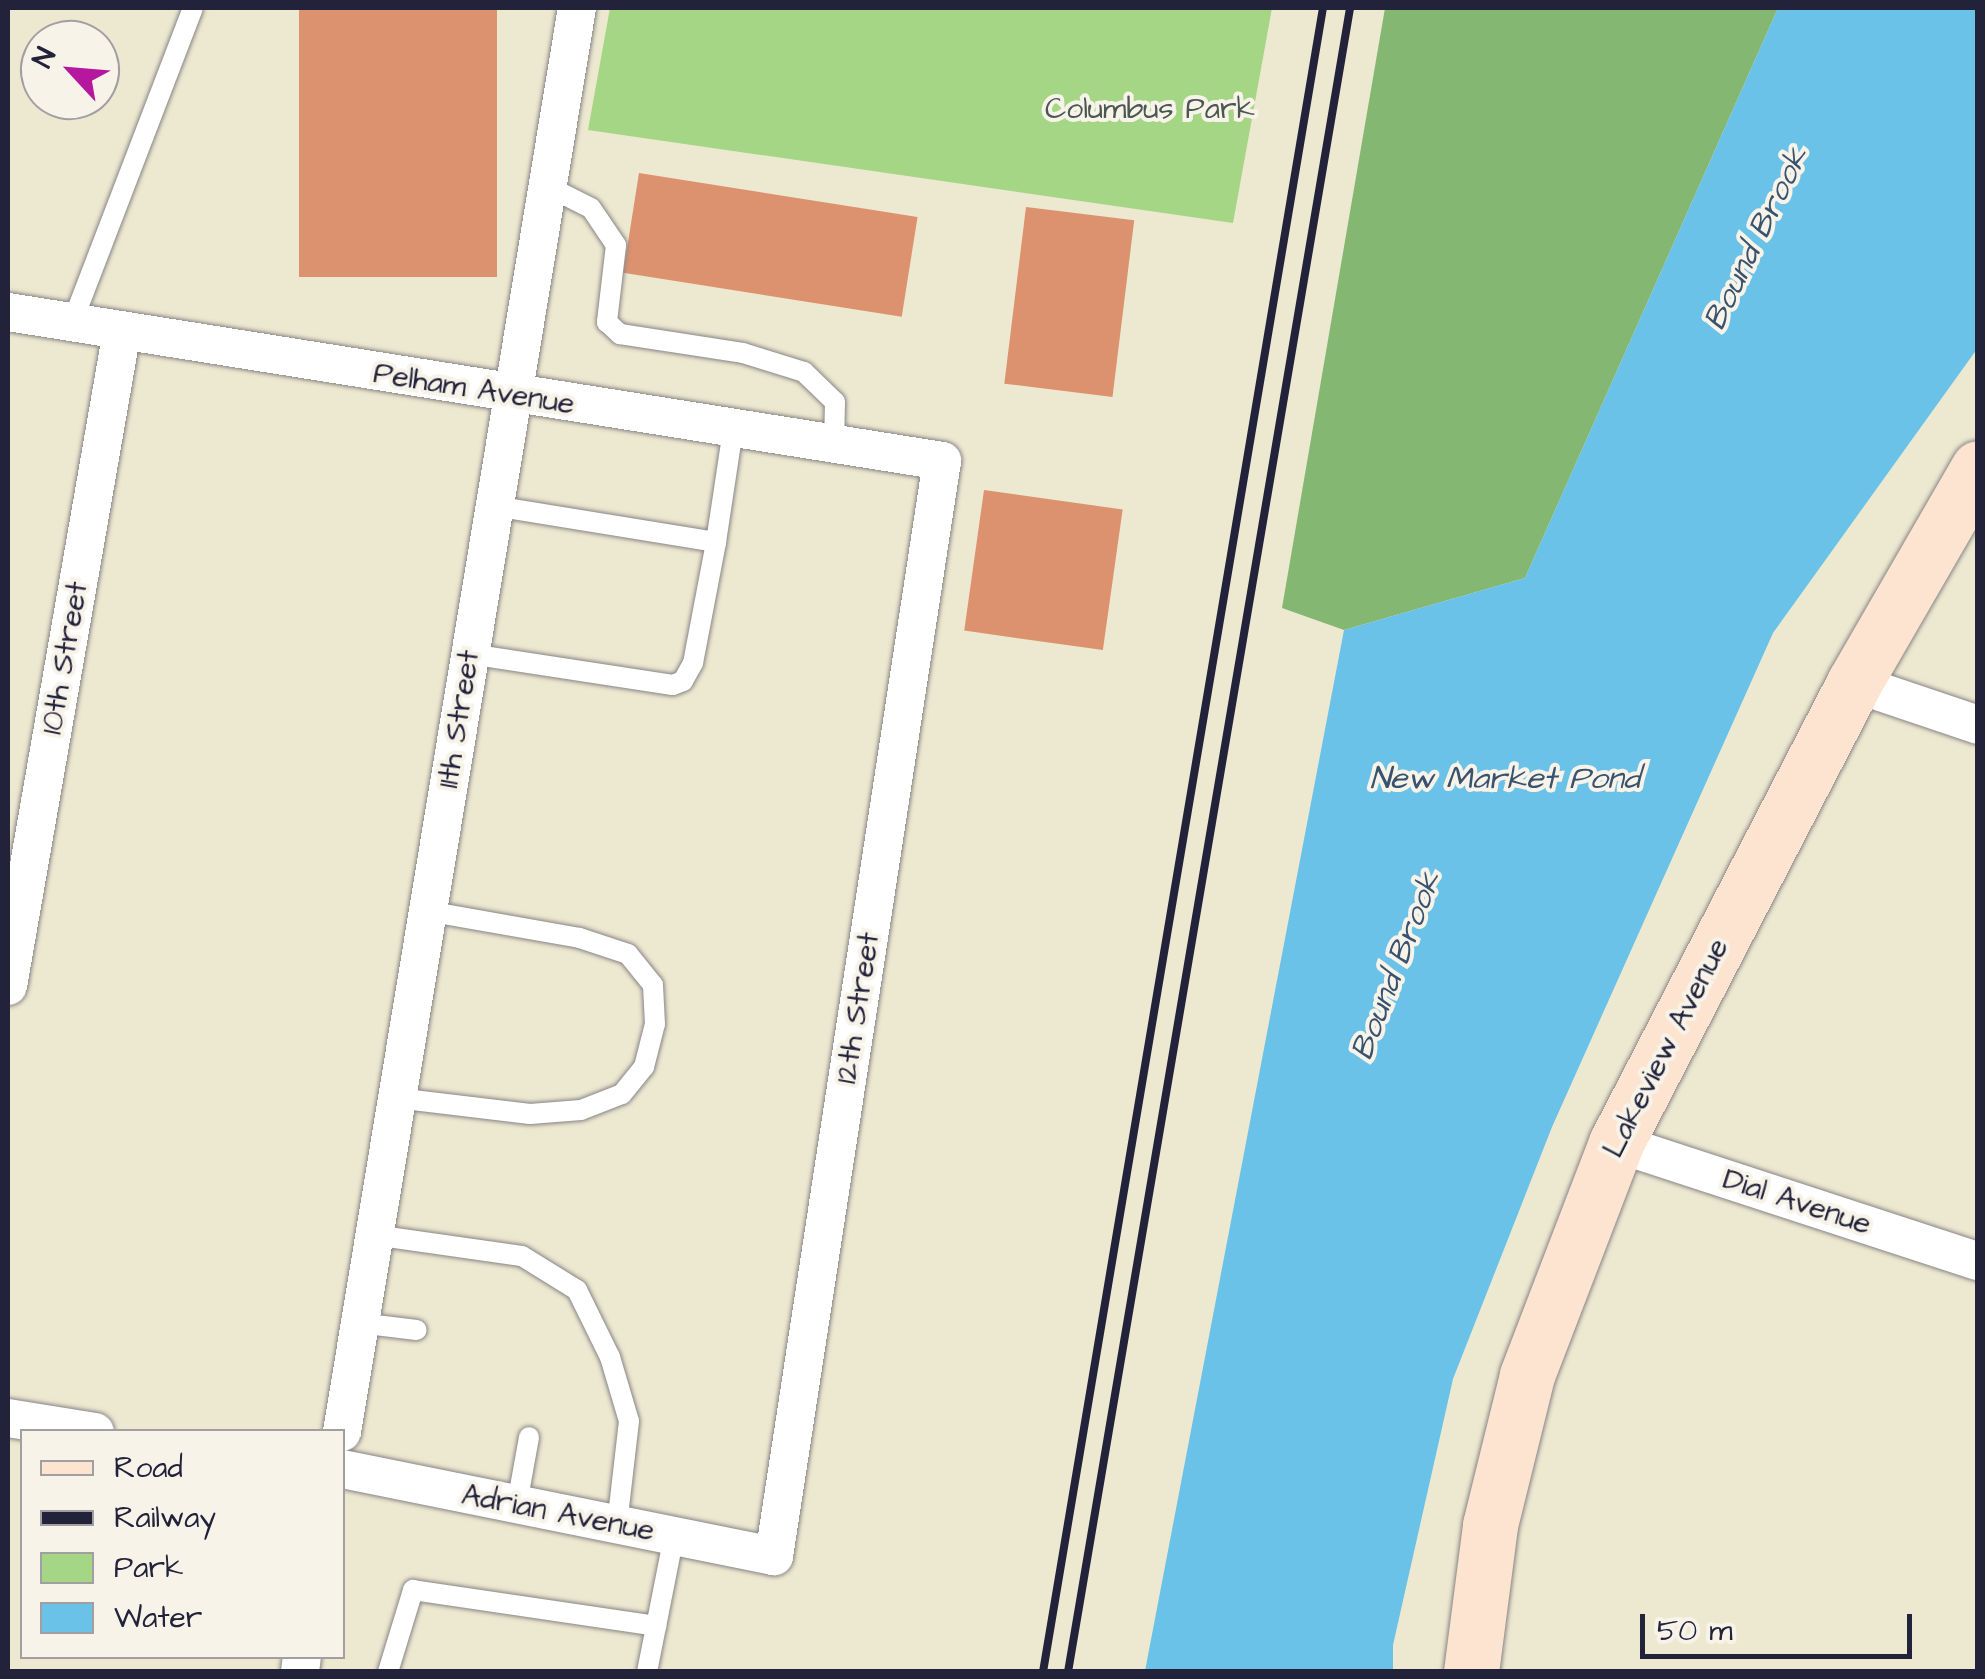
<!DOCTYPE html>
<html>
<head>
<meta charset="utf-8">
<style>
  body { margin:0 }
  #map { position:relative; width:1985px; height:1679px; overflow:hidden; background:#ede8d0; font-family:"Architects Daughter",sans-serif }
  div>[style] { position:absolute }
  .green>* { inset:0; background:#a5d685 }
  .forest>* { inset:0; background:#84b772 }
  .water>* { inset:0; background:#6bc2e8 }
  .building>* { inset:0; background:#dc926e; transform-origin:0 0 }
  .roads { filter:drop-shadow(0 0 2px #888586) drop-shadow(0 0 2px #888586) }
  .lane>* { height:20px; margin:-10px; padding:0 10px; transform-origin:10px; border-radius:10px; background:#fff }
  .street>* { height:38px; margin:-19px; padding:0 19px; transform-origin:19px; border-radius:19px; background:#fff }
  .secondary>* { height:55px; margin:-27.5px; padding:0 27.5px; transform-origin:27.5px; border-radius:27.5px; background:#fde4d0 }
  .rail>* { height:8px; margin:-4px; padding:0 4px; transform-origin:4px; border-radius:4px; background:#22223b }
  span { translate:-50% -50%; white-space:nowrap; text-align:center; line-height:1.15; -webkit-text-stroke:8px #f7f3e8; paint-order:stroke }
  .park-label { font-size:30px; color:#495851 }
  .street-label { font-size:30px; color:#22223b }
  .water-label { font-size:32px; color:#38526f; font-style:italic }
  .frame { position:absolute; inset:0; border:10px solid #22223b; pointer-events:none }
  .legend { position:absolute; left:20px; top:1429px; width:325px; height:230px; box-sizing:border-box; background:#f7f3e8; border:2px solid #a29fa3; margin:0; padding:12px 18px; list-style:none; font-size:30px; color:#22223b }
  .legend li { display:flex; align-items:center; gap:20px; height:50px }
  .legend b { width:50px; border:2px solid #a29fa3 }
  .north { position:absolute; left:20px; top:20px; width:100px; height:100px; box-sizing:border-box; background:#f7f3e8; border:2px solid #a29fa3; border-radius:50%; rotate:296deg; font-size:28px; font-weight:700; line-height:40px; text-align:center; color:#22223b }
  .north::after { content:''; display:block; margin:auto; width:35px; height:45px; background:#b5179e; clip-path:polygon(50% 0,100% 100%,50% 72%,0 100%) }
  .scale { position:absolute; left:1640px; top:1614px; width:272px; height:45px; box-sizing:border-box; border:5px solid #22223b; border-top:0; padding-left:12px; font-size:30px; line-height:35px; white-space:nowrap; color:#22223b; -webkit-text-stroke:8px #f7f3e8; paint-order:stroke }
</style>
</head>
<body>
<div id="map">
  <div class="green">
    <i style="clip-path:polygon(610px 8px,1272px 8px,1233px 223px,588px 130px)"></i>
  </div>
  <div class="forest">
    <i style="clip-path:polygon(1385px 8px,1778px 8px,1525px 578px,1344px 630px,1282px 608px)"></i>
  </div>
  <div class="water">
    <i style="clip-path:polygon(1778px 8px,1977px 8px,1977px 349px,1773px 633px,1552px 1127px,1453px 1379px,1393px 1645px,1393px 1671px,1145px 1671px,1344px 630px,1525px 578px)"></i>
  </div>
  <div class="building">
    <i style="left:299px;top:8px;width:198px;height:269px"></i>
    <i style="left:639px;top:173px;width:282px;height:101px;rotate:9deg"></i>
    <i style="left:1026px;top:207px;width:109px;height:178px;rotate:7deg"></i>
    <i style="left:984px;top:490px;width:140px;height:142px;rotate:8deg"></i>
  </div>
  <div class="roads">
    <div class="lane">
      <i style="left:547px;top:186px;width:49px;rotate:26.6deg"></i>
      <i style="left:591px;top:208px;width:45px;rotate:56deg"></i>
      <i style="left:616px;top:245px;width:78px;rotate:96.7deg"></i>
      <i style="left:607px;top:322px;width:18px;rotate:43deg"></i>
      <i style="left:620px;top:334px;width:124px;rotate:8.8deg"></i>
      <i style="left:743px;top:353px;width:64px;rotate:17.3deg"></i>
      <i style="left:804px;top:372px;width:43px;rotate:44.1deg"></i>
      <i style="left:835px;top:402px;width:43px;rotate:91.3deg"></i>
      <i style="left:72px;top:323px;width:337px;rotate:-69deg"></i>
      <i style="left:494px;top:506px;width:225px;rotate:9.2deg"></i>
      <i style="left:716px;top:542px;width:113px;rotate:-81.4deg"></i>
      <i style="left:470px;top:654px;width:205px;rotate:8.7deg"></i>
      <i style="left:673px;top:685px;width:11px;rotate:-22deg"></i>
      <i style="left:683px;top:681px;width:21px;rotate:-61deg"></i>
      <i style="left:693px;top:663px;width:123px;rotate:-79.2deg"></i>
      <i style="left:396px;top:1098px;width:135px;rotate:6.8deg"></i>
      <i style="left:530px;top:1114px;width:51px;rotate:-4.5deg"></i>
      <i style="left:581px;top:1110px;width:44px;rotate:-21.3deg"></i>
      <i style="left:622px;top:1094px;width:35px;rotate:-51deg"></i>
      <i style="left:644px;top:1067px;width:44px;rotate:-75.7deg"></i>
      <i style="left:655px;top:1024px;width:39px;rotate:-93deg"></i>
      <i style="left:653px;top:985px;width:40px;rotate:-129deg"></i>
      <i style="left:628px;top:954px;width:51px;rotate:-161.6deg"></i>
      <i style="left:580px;top:938px;width:155px;rotate:-170deg"></i>
      <i style="left:374px;top:1235px;width:149px;rotate:8.1deg"></i>
      <i style="left:522px;top:1256px;width:65px;rotate:31.7deg"></i>
      <i style="left:577px;top:1290px;width:75px;rotate:63.8deg"></i>
      <i style="left:610px;top:1357px;width:67px;rotate:73.5deg"></i>
      <i style="left:629px;top:1421px;width:104px;rotate:96.6deg"></i>
      <i style="left:359px;top:1323px;width:58px;rotate:6.9deg"></i>
      <i style="left:517px;top:1504px;width:68px;rotate:-79.8deg"></i>
      <i style="left:388px;top:1672px;width:86px;rotate:-73deg"></i>
      <i style="left:413px;top:1590px;width:246px;rotate:8.4deg"></i>
      <i style="left:647px;top:1672px;width:139px;rotate:-78.8deg"></i>
    </div>
    <div class="street">
      <i style="left:8px;top:312px;width:946px;rotate:9.06deg"></i>
      <i style="left:942px;top:461px;width:1108px;rotate:98.72deg"></i>
      <i style="left:774px;top:1556px;width:441px;rotate:-168.6deg"></i>
      <i style="left:1854px;top:683px;width:131px;rotate:18.7deg"></i>
      <i style="left:8px;top:986px;width:665px;rotate:-80.13deg"></i>
      <i style="left:1616px;top:1143px;width:381px;rotate:18.1deg"></i>
      <i style="left:8px;top:1418px;width:88px;rotate:9.1deg"></i>
      <i style="left:342px;top:1432px;width:1443px;rotate:-80.63deg"></i>
      <i style="left:300px;top:1672px;width:16px;rotate:-83deg"></i>
    </div>
    <div class="secondary">
      <i style="left:1471px;top:1672px;width:148px;rotate:-82.6deg"></i>
      <i style="left:1490px;top:1525px;width:154px;rotate:-76.1deg"></i>
      <i style="left:1527px;top:1375px;width:248px;rotate:-69deg"></i>
      <i style="left:1616px;top:1143px;width:518px;rotate:-62.64deg"></i>
      <i style="left:1854px;top:683px;width:248px;rotate:-60deg"></i>
    </div>
  </div>
  <div class="rail">
    <i style="left:1043px;top:1672px;width:1687px;rotate:-80.45deg"></i>
    <i style="left:1068px;top:1672px;width:1688px;rotate:-80.38deg"></i>
  </div>
  <div class="park-label">
    <span style="left:1150px;top:109px">Columbus Park</span>
  </div>
  <div class="street-label">
    <span style="left:474px;top:389px;rotate:9deg">Pelham Avenue</span>
    <span style="left:65px;top:658px;rotate:-80deg">10th Street</span>
    <span style="left:459px;top:719px;rotate:-81deg">11th Street</span>
    <span style="left:858px;top:1008px;rotate:-81deg">12th Street</span>
    <span style="left:1666px;top:1048px;rotate:-63deg">Lakeview Avenue</span>
    <span style="left:1797px;top:1202px;rotate:18deg">Dial Avenue</span>
    <span style="left:558px;top:1513px;rotate:11deg">Adrian Avenue</span>
  </div>
  <div class="water-label">
    <span style="left:1757px;top:239px;rotate:-64deg">Bound Brook</span>
    <span style="left:1505px;top:779px">New Market Pond</span>
    <span style="left:1397px;top:966px;rotate:-69deg">Bound Brook</span>
  </div>
  <div class="frame"></div>
  <ul class="legend">
  <li><b style="height:12px;background:#fde4d0"></b>Road</li>
  <li><b style="height:12px;background:#22223b"></b>Railway</li>
  <li><b style="height:28px;background:#a5d685"></b>Park</li>
  <li><b style="height:28px;background:#6bc2e8"></b>Water</li>
  </ul>
  <div class="north">N</div>
  <div class="scale">50 m</div>
</div>
</body>
</html>
